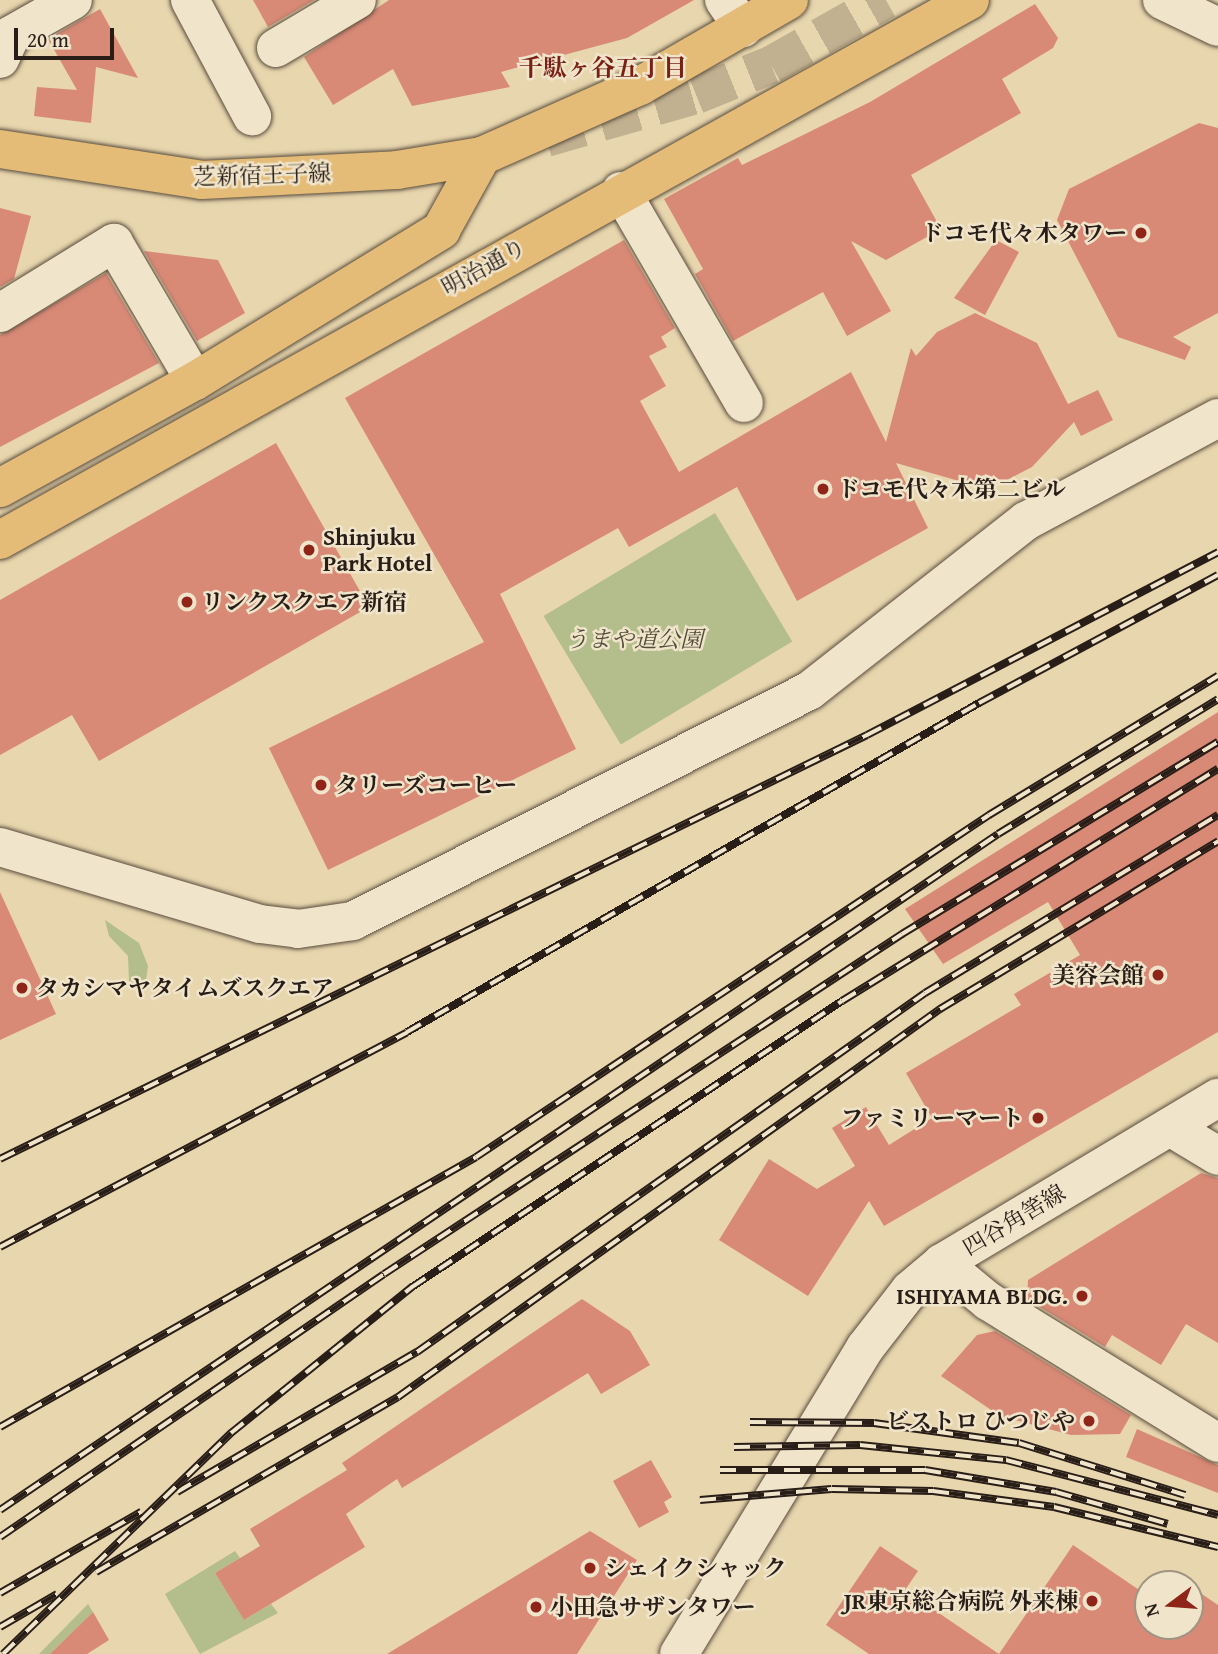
<!DOCTYPE html>
<html>
<head>
<meta charset="utf-8">
<style>
  body { margin:0 }
  #map { position:relative; width:1218px; height:1654px; overflow:hidden; background:#e8d6ae; font-family:"Gentium Book Plus","Noto Serif JP",serif }
  div>[style] { position:absolute }
  .green>* { inset:0; background:#b3be8c; transform-origin:0 0 }
  .building>* { inset:0; background:#d88a77 }
  .primary-tunnel>* { height:38px; margin-top:-19px; transform-origin:0; background:repeating-linear-gradient(90deg,#c2b190 0 38px,transparent 0 57px) }
  .roads { filter:drop-shadow(0 0 2px #584b3d) drop-shadow(0 0 2px #584b3d) }
  .street>* { height:38px; margin:-19px; padding:0 19px; transform-origin:19px; border-radius:19px; background:#f0e4ca }
  .secondary>* { height:38px; margin:-19px; padding:0 19px; transform-origin:19px; border-radius:19px; background:#f0e4ca }
  .primary>* { height:38px; margin:-19px; padding:0 19px; transform-origin:19px; border-radius:19px; background:#e4bb77 }
  .rail>* { height:8px; margin-top:-4px; transform-origin:0; background:repeating-linear-gradient(90deg,#f0e4ca 0 16px,#281d17 0 32px); box-sizing:border-box; border-block:2px solid #281d17 }
  .dots>* { width:19px; height:19px; translate:-50% -50%; box-sizing:border-box; border:4px solid #f0e4ca; border-radius:50% }
  span { translate:-50% -50%; white-space:nowrap; text-align:center; line-height:1.15; -webkit-text-stroke:5px #f0e4ca; paint-order:stroke }
  .street-label { font-size:23px; color:#281d17 }
  .poi-label { font-size:23px; color:#281d17; font-weight:700 }
  .right { translate:-100% -50%; text-align:right }
  .left { translate:0 -50%; text-align:left }
  .park-label { font-size:23px; color:#524d3a; font-style:italic }
  .neighbourhood-label { font-size:24px; color:#7a1f14; font-weight:700 }
  .north { position:absolute; left:1134px; top:1570px; width:70px; height:70px; box-sizing:border-box; background:#f0e4ca; border:2px solid #a09482; border-radius:50%; rotate:254deg; font-size:19px; font-weight:700; line-height:28px; text-align:center; color:#281d17 }
  .north::after { content:''; display:block; margin:auto; width:24px; height:32px; background:#8f2418; clip-path:polygon(50% 0,100% 100%,50% 72%,0 100%) }
  .scale { position:absolute; left:14px; top:28px; width:100px; height:32px; box-sizing:border-box; border:4px solid #281d17; border-top:0; padding-left:9px; font-size:21px; line-height:24px; white-space:nowrap; color:#281d17; -webkit-text-stroke:5px #f0e4ca; paint-order:stroke }
</style>
</head>
<body>
<div id="map">
  <div class="green">
    <i style="left:715px;top:513px;width:150px;height:200px;rotate:59deg"></i>
    <i style="clip-path:polygon(105px 920px,139px 943px,148px 966px,145px 987px,129px 981px,128px 956px,109px 936px)"></i>
    <i style="clip-path:polygon(235px 1551px,240px 1558px,215px 1573px,244px 1620px,271px 1604px,278px 1613px,200px 1654px,165px 1594px)"></i>
    <i style="clip-path:polygon(88px 1604px,93px 1612px,50px 1654px,39px 1654px)"></i>
  </div>
  <div class="building">
    <i style="clip-path:polygon(253px 0,314px 0,268px 27px)"></i>
    <i style="clip-path:polygon(389px 0,694px 0,627px 38px,501px 72px,510px 87px,412px 106px,393px 69px,333px 105px,304px 57px)"></i>
    <i style="clip-path:polygon(1035px 4px,1058px 38px,1053px 48px,1002px 79px,1021px 113px,911px 175px,941px 229px,886px 260px,851px 241px,891px 311px,847px 336px,823px 292px,733px 341px,695px 274px,703px 269px,664px 199px,738px 158px,742px 165px,870px 102px)"></i>
    <i style="clip-path:polygon(100px 9px,138px 78px,96px 67px,91px 123px,34px 116px,37px 87px,77px 90px,48px 39px)"></i>
    <i style="clip-path:polygon(1199px 123px,1218px 128px,1218px 313px,1173px 337px,1191px 347px,1185px 360px,1118px 337px,1057px 220px,1069px 189px)"></i>
    <i style="clip-path:polygon(0 208px,31px 216px,14px 279px,0 287px)"></i>
    <i style="clip-path:polygon(624px 240px,675px 328px,661px 337px,667px 347px,649px 356px,666px 386px,640px 401px,679px 472px,851px 372px,886px 442px,911px 348px,916px 356px,937px 332px,975px 313px,1037px 343px,1068px 404px,1098px 390px,1113px 420px,1081px 436px,1074px 422px,1032px 467px,1001px 483px,973px 485px,896px 463px,928px 528px,797px 601px,737px 487px,629px 547px,618px 528px,500px 594px,576px 749px,328px 870px,269px 748px,484px 642px,345px 398px)"></i>
    <i style="clip-path:polygon(996px 240px,1019px 252px,985px 315px,954px 298px)"></i>
    <i style="clip-path:polygon(144px 251px,218px 260px,245px 313px,197px 341px)"></i>
    <i style="clip-path:polygon(106px 273px,159px 363px,0 447px,0 335px)"></i>
    <i style="clip-path:polygon(276px 443px,369px 607px,99px 761px,72px 715px,0 755px,0 600px)"></i>
    <i style="clip-path:polygon(1218px 712px,1218px 1032px,884px 1226px,869px 1201px,808px 1296px,719px 1240px,769px 1159px,817px 1189px,855px 1166px,832px 1128px,866px 1107px,889px 1145px,932px 1118px,906px 1073px,1021px 1005px,1014px 994px,1080px 955px,1048px 902px,943px 964px,905px 909px)"></i>
    <i style="clip-path:polygon(0 892px,56px 1014px,0 1040px)"></i>
    <i style="clip-path:polygon(1201px 1173px,1218px 1178px,1218px 1343px,1186px 1324px,1161px 1365px,1112px 1335px,1105px 1347px,1027px 1299px,1028px 1280px)"></i>
    <i style="clip-path:polygon(582px 1299px,630px 1331px,650px 1365px,601px 1394px,588px 1373px,402px 1488px,397px 1479px,346px 1514px,365px 1547px,244px 1620px,215px 1573px,260px 1546px,250px 1529px,347px 1470px,342px 1463px)"></i>
    <i style="clip-path:polygon(995px 1331px,1131px 1415px,1120px 1434px,1071px 1435px,1000px 1416px,941px 1376px,977px 1335px)"></i>
    <i style="clip-path:polygon(1137px 1429px,1218px 1465px,1218px 1493px,1126px 1457px)"></i>
    <i style="clip-path:polygon(651px 1460px,672px 1497px,664px 1502px,669px 1512px,639px 1528px,613px 1481px)"></i>
    <i style="clip-path:polygon(590px 1531px,637px 1560px,577px 1654px,387px 1654px)"></i>
    <i style="clip-path:polygon(1073px 1545px,1148px 1596px,1148px 1626px,1190px 1626px,1190px 1586px,1218px 1605px,1218px 1654px,999px 1654px)"></i>
    <i style="clip-path:polygon(880px 1546px,918px 1571px,905px 1590px,999px 1654px,869px 1654px,826px 1625px)"></i>
    <i style="clip-path:polygon(93px 1612px,109px 1640px,87px 1654px,50px 1654px)"></i>
  </div>
  <div class="primary-tunnel">
    <i style="left:546px;top:138px;width:156px;rotate:-16deg"></i>
    <i style="left:696px;top:95px;width:81px;rotate:-21.8deg"></i>
    <i style="left:771px;top:65px;width:132px;rotate:-29.5deg"></i>
  </div>
  <div class="roads">
    <div class="street">
      <i style="left:190px;top:0;width:132px;rotate:61.9deg"></i>
      <i style="left:724px;top:0;width:34px;rotate:56deg"></i>
      <i style="left:1162px;top:0;width:62px;rotate:25.7deg"></i>
      <i style="left:276px;top:48px;width:94px;rotate:-30.7deg"></i>
      <i style="left:0;top:59px;width:26px;rotate:-65deg"></i>
      <i style="left:11px;top:35px;width:71px;rotate:-29.4deg"></i>
      <i style="left:621px;top:191px;width:245px;rotate:59.9deg"></i>
      <i style="left:0;top:313px;width:134px;rotate:-31.6deg"></i>
      <i style="left:114px;top:243px;width:160px;rotate:59.6deg"></i>
      <i style="left:0;top:847px;width:271px;rotate:16.5deg"></i>
      <i style="left:260px;top:924px;width:38px;rotate:7deg"></i>
      <i style="left:298px;top:929px;width:56px;rotate:-8.3deg"></i>
      <i style="left:353px;top:921px;width:511px;rotate:-26.77deg"></i>
      <i style="left:809px;top:691px;width:276px;rotate:-38.1deg"></i>
      <i style="left:1026px;top:521px;width:218px;rotate:-28.2deg"></i>
      <i style="left:1170px;top:1127px;width:56px;rotate:31.1deg"></i>
      <i style="left:942px;top:1263px;width:60px;rotate:39.6deg"></i>
      <i style="left:988px;top:1301px;width:270px;rotate:31.7deg"></i>
    </div>
    <div class="secondary">
      <i style="left:679px;top:1654px;width:358px;rotate:-58.7deg"></i>
      <i style="left:865px;top:1348px;width:73px;rotate:-52.2deg"></i>
      <i style="left:910px;top:1290px;width:42px;rotate:-40.2deg"></i>
      <i style="left:942px;top:1263px;width:322px;rotate:-30.9deg"></i>
    </div>
    <div class="primary">
      <i style="left:0;top:149px;width:204px;rotate:8.7deg"></i>
      <i style="left:202px;top:180px;width:195px;rotate:-2.9deg"></i>
      <i style="left:397px;top:170px;width:86px;rotate:-9.4deg"></i>
      <i style="left:482px;top:156px;width:173px;rotate:-23.9deg"></i>
      <i style="left:640px;top:86px;width:172px;rotate:-30deg"></i>
      <i style="left:0;top:488px;width:222px;rotate:-28.8deg"></i>
      <i style="left:195px;top:381px;width:289px;rotate:-31.5deg"></i>
      <i style="left:441px;top:230px;width:85px;rotate:-61deg"></i>
      <i style="left:0;top:540px;width:1110px;rotate:-29.1deg"></i>
    </div>
  </div>
  <div class="rail">
    <i style="left:0;top:1159px;width:965px;rotate:-26.06deg"></i>
    <i style="left:867px;top:735px;width:396px;rotate:-27.5deg"></i>
    <i style="left:0;top:1247px;width:460px;rotate:-27.8deg"></i>
    <i style="left:407px;top:1032px;width:660px;rotate:-29.91deg"></i>
    <i style="left:979px;top:703px;width:271px;rotate:-28.2deg"></i>
    <i style="left:750px;top:1422px;width:124px;rotate:0.5deg"></i>
    <i style="left:874px;top:1423px;width:146px;rotate:7.9deg"></i>
    <i style="left:1019px;top:1443px;width:174px;rotate:17.4deg"></i>
    <i style="left:0;top:1427px;width:547px;rotate:-29.56deg"></i>
    <i style="left:476px;top:1157px;width:617px;rotate:-33.69deg"></i>
    <i style="left:989px;top:815px;width:268px;rotate:-31.3deg"></i>
    <i style="left:734px;top:1447px;width:126px;rotate:-0.9deg"></i>
    <i style="left:860px;top:1445px;width:147px;rotate:5.9deg"></i>
    <i style="left:1006px;top:1460px;width:219px;rotate:14.5deg"></i>
    <i style="left:720px;top:1470px;width:205px"></i>
    <i style="left:925px;top:1470px;width:133px;rotate:9.5deg"></i>
    <i style="left:1056px;top:1492px;width:116px;rotate:15.9deg"></i>
    <i style="left:177px;top:1492px;width:278px;rotate:-30.3deg"></i>
    <i style="left:417px;top:1352px;width:622px;rotate:-35.25deg"></i>
    <i style="left:925px;top:993px;width:343px;rotate:-31.3deg"></i>
    <i style="left:700px;top:1500px;width:132px;rotate:-4.8deg"></i>
    <i style="left:832px;top:1489px;width:101px;rotate:1.1deg"></i>
    <i style="left:933px;top:1491px;width:122px;rotate:7.5deg"></i>
    <i style="left:1054px;top:1507px;width:169px;rotate:13.7deg"></i>
    <i style="left:0;top:1510px;width:1205px;rotate:-34.11deg"></i>
    <i style="left:998px;top:834px;width:258px;rotate:-31.5deg"></i>
    <i style="left:0;top:1537px;width:465px;rotate:-34.4deg"></i>
    <i style="left:384px;top:1274px;width:620px;rotate:-33.28deg"></i>
    <i style="left:902px;top:934px;width:370px;rotate:-31.3deg"></i>
    <i style="left:96px;top:1572px;width:349px;rotate:-30.1deg"></i>
    <i style="left:398px;top:1397px;width:667px;rotate:-35.6deg"></i>
    <i style="left:940px;top:1009px;width:325px;rotate:-31.1deg"></i>
    <i style="left:0;top:1593px;width:163px;rotate:-29.9deg"></i>
    <i style="left:0;top:1627px;width:66px;rotate:-30.1deg"></i>
    <i style="left:3px;top:1654px;width:318px;rotate:-44.1deg"></i>
    <i style="left:231px;top:1433px;width:233px;rotate:-38.9deg"></i>
    <i style="left:412px;top:1287px;width:516px;rotate:-33.63deg"></i>
    <i style="left:842px;top:1001px;width:442px;rotate:-31.7deg"></i>
  </div>
  <div class="dots">
    <i style="left:1141px;top:233px;background:#8f2418"></i>
    <i style="left:823px;top:489px;background:#8f2418"></i>
    <i style="left:309px;top:550px;background:#8f2418"></i>
    <i style="left:187px;top:602px;background:#8f2418"></i>
    <i style="left:321px;top:785px;background:#8f2418"></i>
    <i style="left:1158px;top:975px;background:#8f2418"></i>
    <i style="left:22px;top:988px;background:#8f2418"></i>
    <i style="left:1038px;top:1118px;background:#8f2418"></i>
    <i style="left:1082px;top:1296px;background:#8f2418"></i>
    <i style="left:1089px;top:1421px;background:#8f2418"></i>
    <i style="left:590px;top:1568px;background:#8f2418"></i>
    <i style="left:1092px;top:1601px;background:#8f2418"></i>
    <i style="left:536px;top:1607px;background:#8f2418"></i>
  </div>
  <div class="street-label">
    <span style="left:262px;top:175px;rotate:-2deg">芝新宿王子線</span>
    <span style="left:484px;top:267px;rotate:-29deg">明治通り</span>
    <span style="left:1014px;top:1220px;rotate:-31deg">四谷角筈線</span>
  </div>
  <div class="poi-label">
    <span class="right" style="left:1127px;top:233px">ドコモ代々木タワー</span>
    <span class="left" style="left:837px;top:489px">ドコモ代々木第二ビル</span>
    <span class="left" style="left:323px;top:550px">Shinjuku<br>Park Hotel</span>
    <span class="left" style="left:201px;top:602px">リンクスクエア新宿</span>
    <span class="left" style="left:335px;top:785px">タリーズコーヒー</span>
    <span class="right" style="left:1144px;top:975px">美容会館</span>
    <span class="left" style="left:36px;top:988px">タカシマヤタイムズスクエア</span>
    <span class="right" style="left:1024px;top:1118px">ファミリーマート</span>
    <span class="right" style="left:1068px;top:1296px">ISHIYAMA BLDG.</span>
    <span class="right" style="left:1075px;top:1421px">ビストロ ひつじや</span>
    <span class="left" style="left:604px;top:1568px">シェイクシャック</span>
    <span class="right" style="left:1078px;top:1601px">JR東京総合病院 外来棟</span>
    <span class="left" style="left:550px;top:1607px">小田急サザンタワー</span>
  </div>
  <div class="park-label">
    <span style="left:634px;top:639px">うまや道公園</span>
  </div>
  <div class="neighbourhood-label">
    <span style="left:603px;top:68px">千駄ヶ谷五丁目</span>
  </div>
  <div class="north">N</div>
  <div class="scale">20 m</div>
</div>
</body>
</html>
